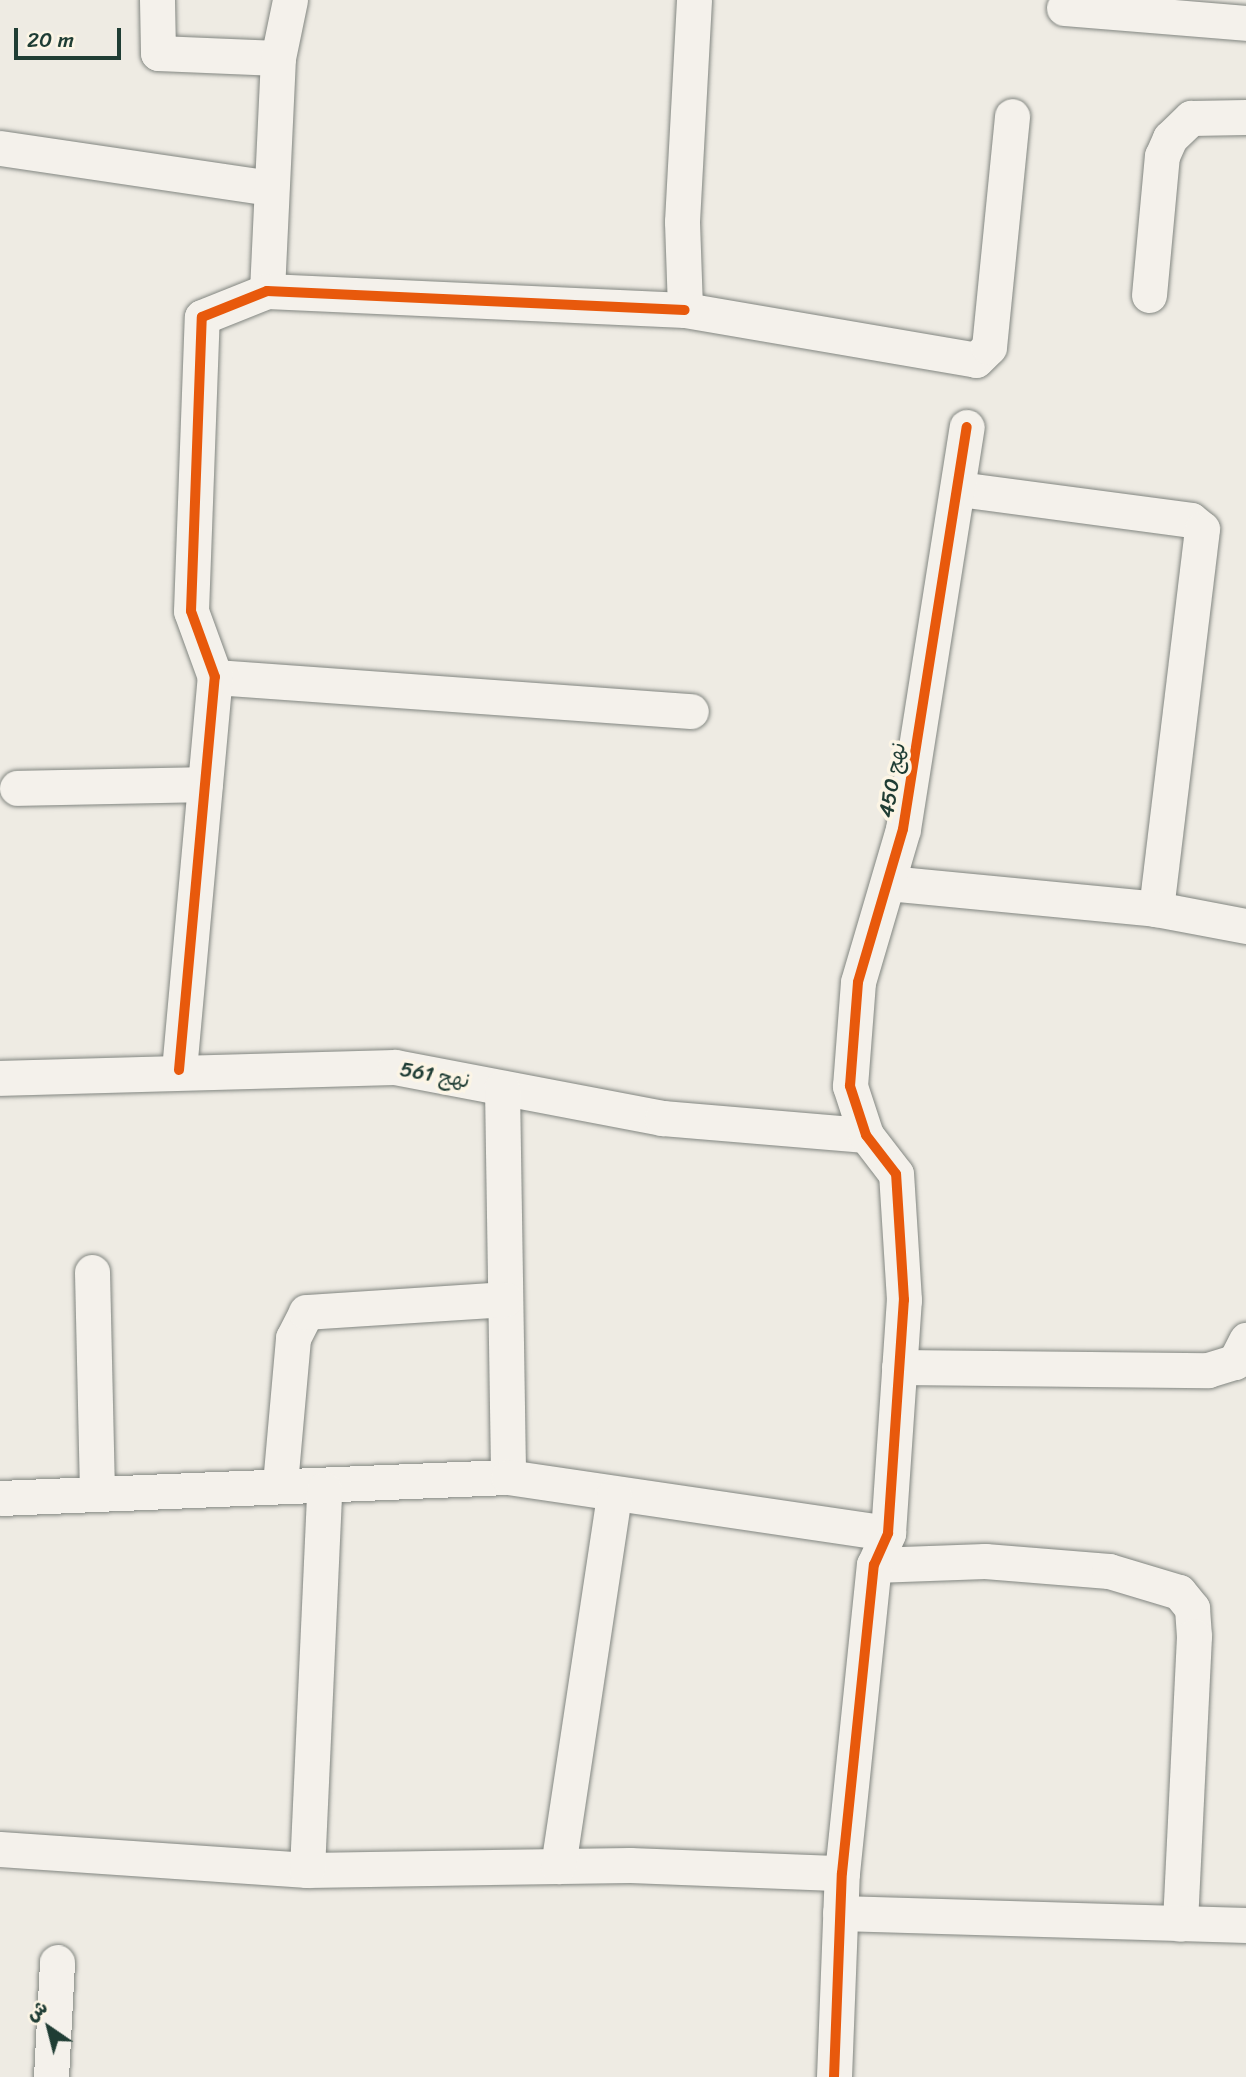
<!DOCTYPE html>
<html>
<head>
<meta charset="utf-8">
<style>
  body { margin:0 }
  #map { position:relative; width:1246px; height:2077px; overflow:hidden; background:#eeebe3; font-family:Sriracha,"Playpen Sans Arabic",sans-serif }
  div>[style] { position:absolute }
  .roads { filter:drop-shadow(0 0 2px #828681) drop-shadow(0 0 2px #828681) }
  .street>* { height:35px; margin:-17.5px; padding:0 17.5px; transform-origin:17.5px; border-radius:17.5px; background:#f4f1eb }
  .cycleway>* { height:10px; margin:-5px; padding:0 5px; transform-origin:5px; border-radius:5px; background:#e8590c }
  span { translate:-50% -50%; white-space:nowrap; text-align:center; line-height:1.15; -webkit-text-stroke:7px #fcf5e5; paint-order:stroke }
  .street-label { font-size:21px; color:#1f3d34 }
  .north { position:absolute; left:14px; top:1993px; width:70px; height:70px; -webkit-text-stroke:5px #fcf5e5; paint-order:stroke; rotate:325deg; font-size:19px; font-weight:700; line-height:28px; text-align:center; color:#1f3d34 }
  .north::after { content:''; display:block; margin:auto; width:24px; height:32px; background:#1f3d34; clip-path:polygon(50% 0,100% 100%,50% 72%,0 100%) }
  .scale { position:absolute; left:14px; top:28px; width:107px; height:32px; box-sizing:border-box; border:4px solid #1f3d34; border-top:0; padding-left:9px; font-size:21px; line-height:24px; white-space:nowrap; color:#1f3d34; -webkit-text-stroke:5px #fcf5e5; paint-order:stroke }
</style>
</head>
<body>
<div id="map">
  <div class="roads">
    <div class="street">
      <i style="left:157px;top:0;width:53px;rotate:88.9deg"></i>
      <i style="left:158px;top:53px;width:120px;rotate:2.4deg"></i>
      <i style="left:694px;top:0;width:222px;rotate:93.1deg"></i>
      <i style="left:682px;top:222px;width:88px;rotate:88deg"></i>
      <i style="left:685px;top:310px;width:295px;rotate:9.7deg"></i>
      <i style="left:976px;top:360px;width:18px;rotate:-45deg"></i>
      <i style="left:989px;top:347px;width:232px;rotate:-84.3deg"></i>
      <i style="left:1064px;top:8px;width:183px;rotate:4.7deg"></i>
      <i style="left:0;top:148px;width:274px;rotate:8.4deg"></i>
      <i style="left:267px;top:291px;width:233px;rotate:-87.3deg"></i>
      <i style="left:278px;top:58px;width:59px;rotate:-78.3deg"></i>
      <i style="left:1149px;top:295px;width:140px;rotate:-84.7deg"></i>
      <i style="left:1162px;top:156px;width:20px;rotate:-66deg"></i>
      <i style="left:1170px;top:138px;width:29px;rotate:-44deg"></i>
      <i style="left:1191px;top:118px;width:55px;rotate:-1deg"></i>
      <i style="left:959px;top:489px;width:234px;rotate:7.6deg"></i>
      <i style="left:1191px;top:520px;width:14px;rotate:39deg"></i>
      <i style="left:1202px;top:529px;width:383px;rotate:96.9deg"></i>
      <i style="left:215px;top:677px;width:477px;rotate:4.1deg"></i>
      <i style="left:17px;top:788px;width:188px;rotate:-1.2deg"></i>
      <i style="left:888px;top:883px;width:269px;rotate:5.5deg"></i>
      <i style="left:1156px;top:909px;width:92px;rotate:10.7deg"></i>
      <i style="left:179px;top:1070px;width:395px;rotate:-84.8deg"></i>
      <i style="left:215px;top:677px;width:70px;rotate:-110deg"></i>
      <i style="left:191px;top:611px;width:294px;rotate:-87.9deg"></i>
      <i style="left:202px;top:317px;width:70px;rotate:-21.8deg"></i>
      <i style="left:267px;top:291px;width:418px;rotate:2.6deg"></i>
      <i style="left:0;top:1078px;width:395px;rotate:-1.6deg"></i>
      <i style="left:395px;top:1067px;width:272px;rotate:10.8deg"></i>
      <i style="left:662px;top:1118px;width:205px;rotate:4.8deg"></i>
      <i style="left:502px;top:1088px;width:389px;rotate:89.1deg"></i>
      <i style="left:92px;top:1272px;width:222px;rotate:88.7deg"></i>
      <i style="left:899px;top:1367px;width:309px;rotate:0.6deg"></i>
      <i style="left:1208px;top:1370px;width:28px;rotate:-17deg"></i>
      <i style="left:1235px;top:1362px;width:25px;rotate:-63deg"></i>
      <i style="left:280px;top:1484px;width:147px;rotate:-84.9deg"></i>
      <i style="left:293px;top:1338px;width:29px;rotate:-63deg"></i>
      <i style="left:306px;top:1312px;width:199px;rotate:-3.7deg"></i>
      <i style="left:0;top:1498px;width:508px;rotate:-2.37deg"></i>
      <i style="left:508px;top:1477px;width:384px;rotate:8.4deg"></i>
      <i style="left:874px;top:1565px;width:111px;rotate:-2.1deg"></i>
      <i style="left:985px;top:1561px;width:124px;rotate:4.6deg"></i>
      <i style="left:1109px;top:1571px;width:73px;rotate:16.7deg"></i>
      <i style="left:1179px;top:1592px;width:21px;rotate:51deg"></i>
      <i style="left:1192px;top:1608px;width:28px;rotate:86deg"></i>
      <i style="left:1194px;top:1636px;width:288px;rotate:92.8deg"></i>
      <i style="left:0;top:1849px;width:308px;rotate:3.9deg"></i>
      <i style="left:307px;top:1870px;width:323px;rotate:-0.9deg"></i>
      <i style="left:630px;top:1865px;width:212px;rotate:2.2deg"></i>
      <i style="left:558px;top:1866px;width:375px;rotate:-81.4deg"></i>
      <i style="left:307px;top:1870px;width:381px;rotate:-87.4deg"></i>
      <i style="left:840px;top:1913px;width:406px;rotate:1.7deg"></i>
      <i style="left:51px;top:2077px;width:115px;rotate:-87deg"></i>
      <i style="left:834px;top:2077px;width:204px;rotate:-87.8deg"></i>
      <i style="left:842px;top:1873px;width:310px;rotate:-84.1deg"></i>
      <i style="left:874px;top:1565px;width:35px;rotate:-66deg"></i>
      <i style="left:888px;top:1533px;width:234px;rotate:-86.1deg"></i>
      <i style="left:904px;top:1300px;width:126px;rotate:-93.6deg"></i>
      <i style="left:896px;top:1174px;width:49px;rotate:-127.6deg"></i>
      <i style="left:866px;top:1135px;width:52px;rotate:-108.1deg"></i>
      <i style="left:850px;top:1086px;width:104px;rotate:-85.6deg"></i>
      <i style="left:858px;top:982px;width:159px;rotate:-73.6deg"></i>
      <i style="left:903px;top:829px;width:407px;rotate:-81deg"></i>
    </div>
  </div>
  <div class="cycleway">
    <i style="left:179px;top:1070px;width:395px;rotate:-84.8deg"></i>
    <i style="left:215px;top:677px;width:70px;rotate:-110deg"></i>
    <i style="left:191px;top:611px;width:294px;rotate:-87.9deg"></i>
    <i style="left:202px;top:317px;width:70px;rotate:-21.8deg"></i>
    <i style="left:267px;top:291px;width:418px;rotate:2.6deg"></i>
    <i style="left:834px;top:2077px;width:204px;rotate:-87.8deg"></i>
    <i style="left:842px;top:1873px;width:310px;rotate:-84.1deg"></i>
    <i style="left:874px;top:1565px;width:35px;rotate:-66deg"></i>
    <i style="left:888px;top:1533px;width:234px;rotate:-86.1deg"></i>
    <i style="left:904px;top:1300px;width:126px;rotate:-93.6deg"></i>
    <i style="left:896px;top:1174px;width:49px;rotate:-127.6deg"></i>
    <i style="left:866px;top:1135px;width:52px;rotate:-108.1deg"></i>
    <i style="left:850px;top:1086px;width:104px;rotate:-85.6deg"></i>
    <i style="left:858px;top:982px;width:159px;rotate:-73.6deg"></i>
    <i style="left:903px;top:829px;width:407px;rotate:-81deg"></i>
  </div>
  <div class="street-label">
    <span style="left:892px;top:780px;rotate:-80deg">نهج 450</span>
    <span style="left:435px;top:1075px;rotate:10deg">نهج 561</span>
  </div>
  <div class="north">ش</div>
  <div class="scale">20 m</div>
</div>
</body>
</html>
